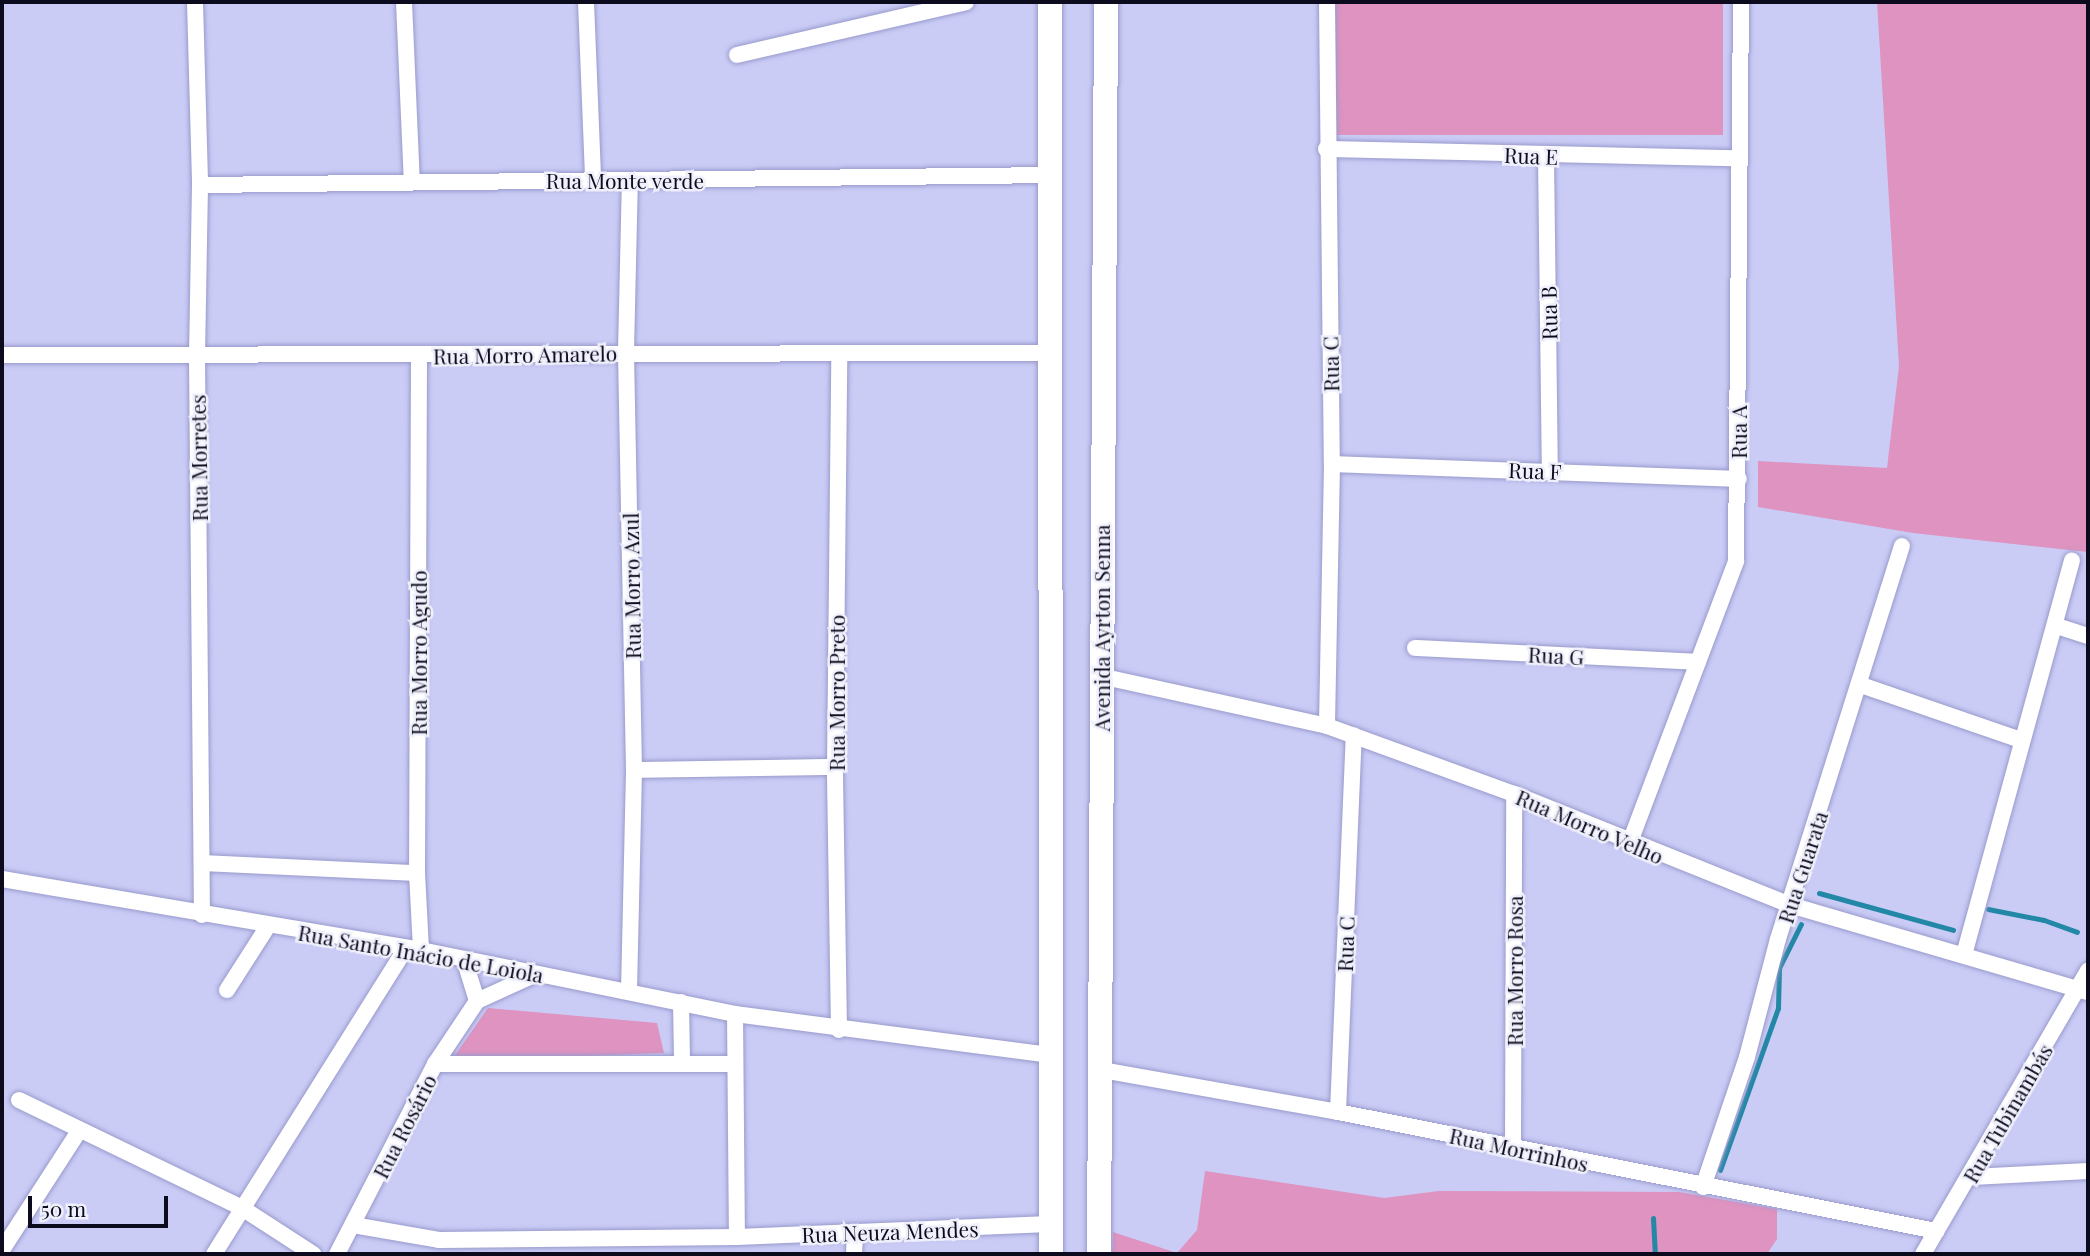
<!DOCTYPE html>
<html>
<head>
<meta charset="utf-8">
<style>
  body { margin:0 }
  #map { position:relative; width:2090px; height:1256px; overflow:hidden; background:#caccf6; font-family:"Playfair Display",serif }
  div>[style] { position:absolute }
  .green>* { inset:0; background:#de93c0; transform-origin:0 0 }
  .stream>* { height:5px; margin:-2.5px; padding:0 2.5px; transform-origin:2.5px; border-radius:2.5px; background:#2387a6 }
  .roads { filter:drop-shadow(0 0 2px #999acc) drop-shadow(0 0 2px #999acc) }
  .street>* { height:16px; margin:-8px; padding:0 8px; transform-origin:8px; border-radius:8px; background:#fff }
  .primary>* { height:24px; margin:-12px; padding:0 12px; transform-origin:12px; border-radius:12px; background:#fff }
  span { translate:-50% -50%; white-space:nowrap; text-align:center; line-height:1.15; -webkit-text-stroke:5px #eff0fb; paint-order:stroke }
  .street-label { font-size:21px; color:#0c0b1d }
  .frame { position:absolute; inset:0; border:4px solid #0c0b1d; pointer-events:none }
  .scale { position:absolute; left:28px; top:1196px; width:140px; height:32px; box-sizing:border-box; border:4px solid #0c0b1d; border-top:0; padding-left:9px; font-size:21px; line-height:24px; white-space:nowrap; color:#0c0b1d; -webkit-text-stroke:5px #eff0fb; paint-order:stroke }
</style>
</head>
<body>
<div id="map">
  <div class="green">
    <i style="left:1333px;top:2px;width:390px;height:133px"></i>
    <i style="clip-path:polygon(1877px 2px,2088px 2px,2088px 552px,1913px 533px,1758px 507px,1758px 461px,1887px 468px,1899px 366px)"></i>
    <i style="clip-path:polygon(488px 1008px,657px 1023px,664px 1053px,451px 1061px)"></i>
    <i style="clip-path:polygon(1205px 1171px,1384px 1198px,1439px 1191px,1679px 1192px,1777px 1209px,1777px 1239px,1767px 1254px,1112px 1254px,1113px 1232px,1177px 1253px,1197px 1230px)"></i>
  </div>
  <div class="stream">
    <i style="left:1819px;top:893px;width:139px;rotate:15.4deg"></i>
    <i style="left:1988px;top:909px;width:57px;rotate:11.1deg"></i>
    <i style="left:2044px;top:920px;width:35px;rotate:20deg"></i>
    <i style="left:1720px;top:1170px;width:172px;rotate:-70.3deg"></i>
    <i style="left:1778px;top:1008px;width:40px;rotate:-88.6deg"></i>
    <i style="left:1779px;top:968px;width:49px;rotate:-63.4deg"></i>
    <i style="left:1653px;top:1218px;width:36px;rotate:87deg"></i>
  </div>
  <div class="roads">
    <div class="street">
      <i style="left:195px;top:2px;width:183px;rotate:88.4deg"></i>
      <i style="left:200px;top:185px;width:172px;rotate:91deg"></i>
      <i style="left:197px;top:357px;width:558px;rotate:89.49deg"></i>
      <i style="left:404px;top:2px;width:180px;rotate:87.5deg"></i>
      <i style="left:586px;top:2px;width:178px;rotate:87.7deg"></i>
      <i style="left:1327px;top:2px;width:462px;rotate:89.4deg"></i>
      <i style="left:1332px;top:464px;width:262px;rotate:91.1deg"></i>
      <i style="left:737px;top:55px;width:235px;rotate:-13deg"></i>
      <i style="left:1326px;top:149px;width:411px;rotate:1.3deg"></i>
      <i style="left:1546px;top:156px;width:314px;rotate:89.3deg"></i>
      <i style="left:200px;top:185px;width:849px;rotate:-0.67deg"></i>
      <i style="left:2px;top:355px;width:1045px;rotate:-0.11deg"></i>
      <i style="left:419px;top:356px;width:517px;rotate:90.22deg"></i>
      <i style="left:417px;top:873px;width:77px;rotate:87deg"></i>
      <i style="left:1332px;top:464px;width:407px;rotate:2.1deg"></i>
      <i style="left:2057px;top:626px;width:33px;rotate:18deg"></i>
      <i style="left:1415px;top:648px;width:283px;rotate:2.8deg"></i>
      <i style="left:1100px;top:676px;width:232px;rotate:12.4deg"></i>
      <i style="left:1327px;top:726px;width:199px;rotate:20deg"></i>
      <i style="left:1514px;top:794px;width:297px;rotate:21.9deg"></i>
      <i style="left:1790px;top:905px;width:310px;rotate:16.3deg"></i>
      <i style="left:1861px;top:685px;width:169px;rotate:19deg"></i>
      <i style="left:634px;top:770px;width:201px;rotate:-0.9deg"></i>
      <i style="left:1630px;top:842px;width:300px;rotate:-69.3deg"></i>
      <i style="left:1736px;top:561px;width:559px;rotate:-89.49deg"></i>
      <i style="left:202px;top:863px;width:215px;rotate:2.7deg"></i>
      <i style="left:2px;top:879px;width:425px;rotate:9.6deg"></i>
      <i style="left:421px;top:950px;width:320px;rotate:11.5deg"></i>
      <i style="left:735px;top:1014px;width:317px;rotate:7.4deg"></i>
      <i style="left:1964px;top:955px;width:409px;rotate:-74.7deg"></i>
      <i style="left:465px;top:962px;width:41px;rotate:72.9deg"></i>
      <i style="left:227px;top:990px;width:76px;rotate:-57.4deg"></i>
      <i style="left:629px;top:991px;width:221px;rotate:-88.7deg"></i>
      <i style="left:634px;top:770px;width:418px;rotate:-91.1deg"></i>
      <i style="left:626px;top:352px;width:171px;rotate:-88.7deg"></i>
      <i style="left:681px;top:1002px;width:60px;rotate:89deg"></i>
      <i style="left:735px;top:1014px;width:223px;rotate:89.5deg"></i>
      <i style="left:839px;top:1030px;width:263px;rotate:-90.9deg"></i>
      <i style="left:835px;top:767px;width:412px;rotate:-89.4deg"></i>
      <i style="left:435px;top:1064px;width:298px"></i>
      <i style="left:1102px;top:1070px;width:240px;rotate:10.1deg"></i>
      <i style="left:1338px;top:1112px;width:610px;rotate:11.25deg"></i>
      <i style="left:19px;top:1100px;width:248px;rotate:25.8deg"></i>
      <i style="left:242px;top:1208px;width:85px;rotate:32.9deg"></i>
      <i style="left:1338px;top:1112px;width:377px;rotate:-87.6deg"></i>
      <i style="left:1513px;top:1147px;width:353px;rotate:-89.8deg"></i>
      <i style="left:1972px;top:1177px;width:116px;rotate:-3deg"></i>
      <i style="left:1703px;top:1187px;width:137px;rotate:-71.3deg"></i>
      <i style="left:1747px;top:1057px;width:122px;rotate:-75.3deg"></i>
      <i style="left:1778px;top:939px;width:412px;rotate:-72.5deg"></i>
      <i style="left:353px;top:1225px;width:87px;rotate:9.9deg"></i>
      <i style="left:439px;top:1240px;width:298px;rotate:-0.6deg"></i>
      <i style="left:737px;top:1237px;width:313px;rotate:-2.4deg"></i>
      <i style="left:2px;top:1250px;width:142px;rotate:-57.1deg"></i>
      <i style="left:214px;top:1254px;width:361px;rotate:-57.9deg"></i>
      <i style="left:337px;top:1254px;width:214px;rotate:-62.7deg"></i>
      <i style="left:435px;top:1064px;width:76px;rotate:-56.3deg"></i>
      <i style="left:477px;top:1001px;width:65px;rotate:-24.6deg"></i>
      <i style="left:854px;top:1254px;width:20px;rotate:-87deg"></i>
      <i style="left:1923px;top:1254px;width:328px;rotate:-59.8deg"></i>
    </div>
    <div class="primary">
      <i style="left:1050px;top:2px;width:1252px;rotate:89.95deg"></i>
      <i style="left:1099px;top:1254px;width:1252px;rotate:-89.68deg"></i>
    </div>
  </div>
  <div class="street-label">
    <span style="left:1531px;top:155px;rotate:2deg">Rua E</span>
    <span style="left:625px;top:180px">Rua Monte verde</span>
    <span style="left:1548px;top:313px;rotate:-91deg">Rua B</span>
    <span style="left:525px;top:354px;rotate:-1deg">Rua Morro Amarelo</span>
    <span style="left:1330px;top:364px;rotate:-91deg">Rua C</span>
    <span style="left:1738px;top:432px;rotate:-90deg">Rua A</span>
    <span style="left:198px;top:458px;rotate:-91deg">Rua Morretes</span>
    <span style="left:1535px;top:470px;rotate:2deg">Rua F</span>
    <span style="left:631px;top:586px;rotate:-91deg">Rua Morro Azul</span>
    <span style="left:1101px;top:628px;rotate:-90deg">Avenida Ayrton Senna</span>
    <span style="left:418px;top:653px;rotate:-90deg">Rua Morro Agudo</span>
    <span style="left:1556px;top:655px;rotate:3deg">Rua G</span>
    <span style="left:836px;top:693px;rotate:-90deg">Rua Morro Preto</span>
    <span style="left:1590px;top:826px;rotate:23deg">Rua Morro Velho</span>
    <span style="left:1802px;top:867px;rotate:-72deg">Rua Guarata</span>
    <span style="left:1345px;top:944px;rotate:-88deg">Rua C</span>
    <span style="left:421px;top:953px;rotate:10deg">Rua Santo Inácio de Loiola</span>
    <span style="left:1514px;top:971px;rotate:-90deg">Rua Morro Rosa</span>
    <span style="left:2007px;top:1113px;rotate:-60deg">Rua Tubinambás</span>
    <span style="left:404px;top:1126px;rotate:-63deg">Rua Rosário</span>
    <span style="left:1519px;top:1149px;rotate:12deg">Rua Morrinhos</span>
    <span style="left:890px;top:1231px;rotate:-2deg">Rua Neuza Mendes</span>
  </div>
  <div class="frame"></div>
  <div class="scale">50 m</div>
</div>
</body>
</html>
